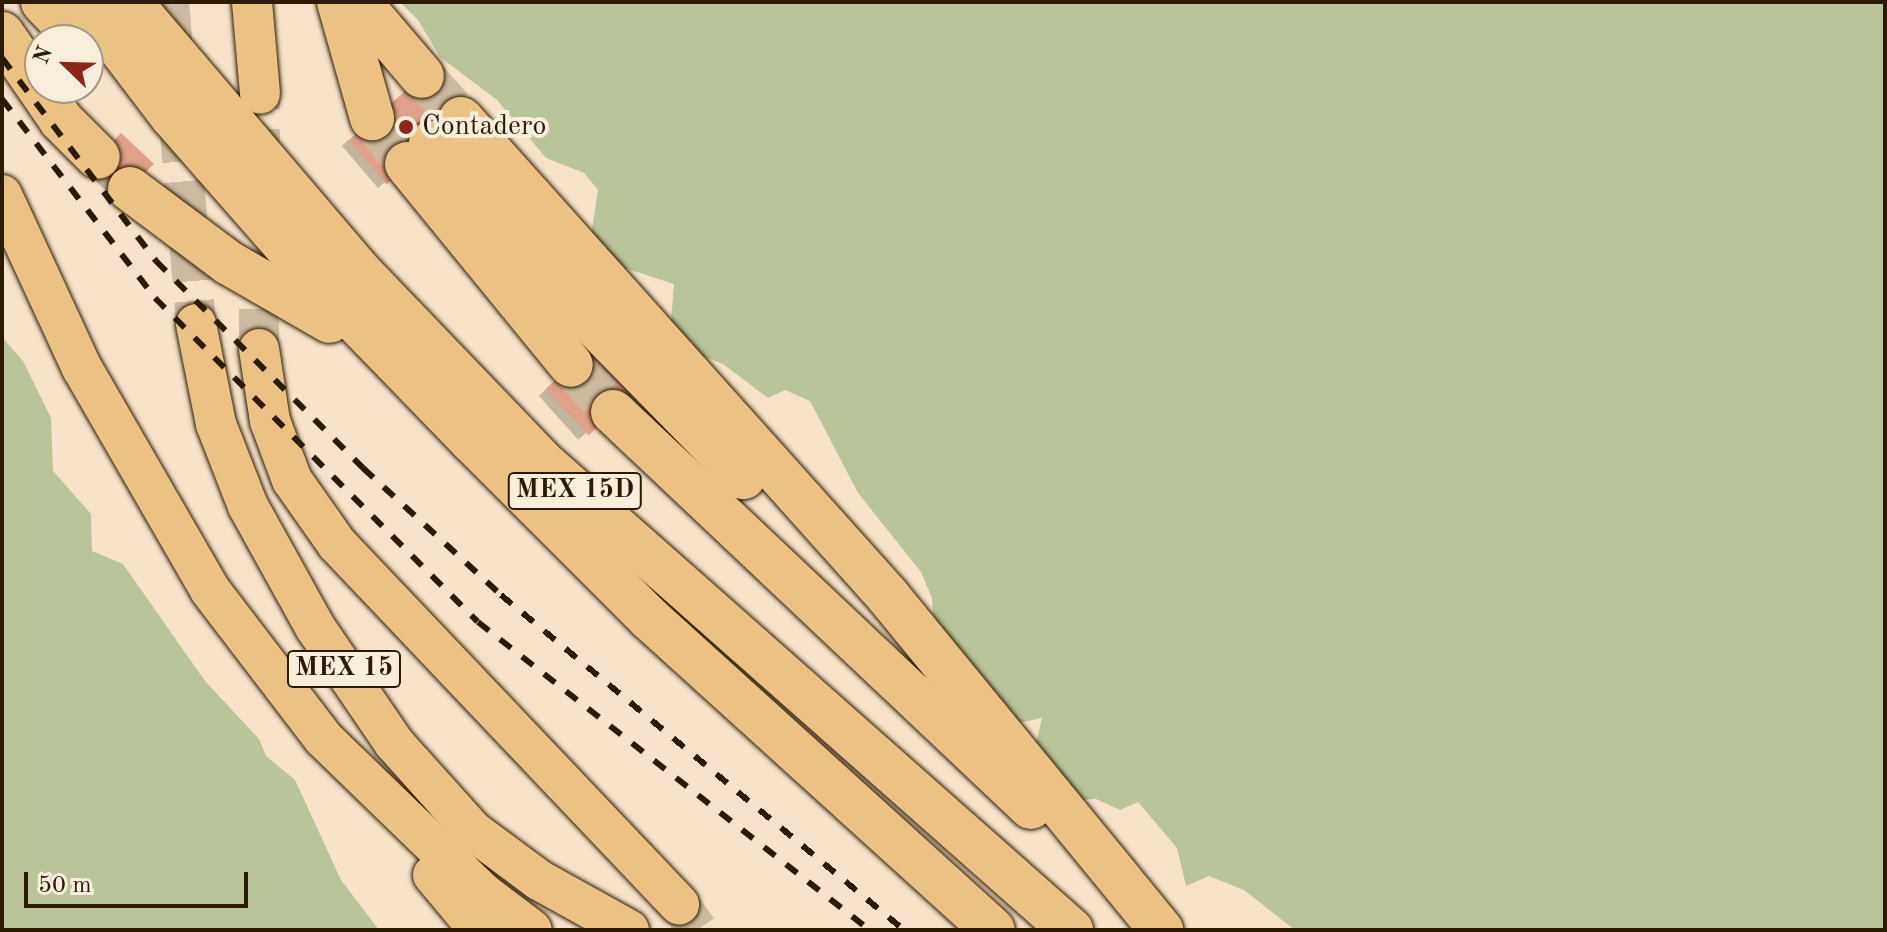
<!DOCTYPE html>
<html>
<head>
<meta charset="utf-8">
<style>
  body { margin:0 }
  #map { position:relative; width:1887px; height:932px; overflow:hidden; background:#f6e3c9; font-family:"Old Standard TT",serif }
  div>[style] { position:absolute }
  .green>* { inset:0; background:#bac499 }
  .shadow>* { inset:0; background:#0003; transform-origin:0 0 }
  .building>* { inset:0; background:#e1a088; transform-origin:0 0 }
  .primary-tunnel>* { height:40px; margin-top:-20px; transform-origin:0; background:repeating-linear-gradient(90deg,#cdbba1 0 40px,transparent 0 60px) }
  .highway-tunnel>* { height:44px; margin-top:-22px; transform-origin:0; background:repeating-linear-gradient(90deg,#cdbba1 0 44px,transparent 0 66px) }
  .roads { filter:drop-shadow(0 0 2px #2a1a02) drop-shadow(0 0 2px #2a1a02) }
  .primary>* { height:40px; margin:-20px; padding:0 20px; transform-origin:20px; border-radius:20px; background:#ebc284 }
  .highway>* { height:44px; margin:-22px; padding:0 22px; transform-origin:22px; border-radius:22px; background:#ebc284 }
  .rail>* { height:6px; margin-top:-3px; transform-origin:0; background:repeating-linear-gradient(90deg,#2a1a02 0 14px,transparent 0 28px) }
  .dots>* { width:22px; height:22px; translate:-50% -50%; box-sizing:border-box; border:4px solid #f9eddc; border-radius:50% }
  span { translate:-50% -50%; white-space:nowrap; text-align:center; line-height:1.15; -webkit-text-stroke:8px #f9eddc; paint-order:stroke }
  .shield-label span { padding:2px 6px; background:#f9eddc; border:2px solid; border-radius:6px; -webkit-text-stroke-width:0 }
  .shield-label { font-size:26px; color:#2a1a02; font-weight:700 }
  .poi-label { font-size:28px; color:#2a1a02 }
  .left { translate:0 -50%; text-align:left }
  .frame { position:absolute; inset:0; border:4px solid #2a1a02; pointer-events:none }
  .north { position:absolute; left:24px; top:24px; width:80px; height:80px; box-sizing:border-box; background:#f9eddc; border:2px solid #a69985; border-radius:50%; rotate:293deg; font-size:22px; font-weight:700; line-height:32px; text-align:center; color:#2a1a02 }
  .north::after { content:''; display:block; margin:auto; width:28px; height:36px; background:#8f2418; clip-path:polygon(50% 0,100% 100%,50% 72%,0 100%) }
  .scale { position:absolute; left:24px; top:872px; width:224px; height:36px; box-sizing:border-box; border:4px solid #2a1a02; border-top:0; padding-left:10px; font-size:24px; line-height:28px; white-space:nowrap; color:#2a1a02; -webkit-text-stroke:6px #f9eddc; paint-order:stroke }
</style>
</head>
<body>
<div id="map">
  <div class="green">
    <i style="clip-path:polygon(400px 2px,1885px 2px,1885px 930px,1295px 930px,1244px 890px,1209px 876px,1186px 886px,1177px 848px,1138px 802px,1120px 810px,1096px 799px,1079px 800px,1028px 777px,1042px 718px,1018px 723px,936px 658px,932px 598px,921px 572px,858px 493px,810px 401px,785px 390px,768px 398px,723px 364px,698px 354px,671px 321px,674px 284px,588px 256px,598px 190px,584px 173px,546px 158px,497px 100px,440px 57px,418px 20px)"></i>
    <i style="clip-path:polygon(2px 337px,23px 361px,51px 418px,53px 471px,91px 514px,92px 551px,123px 564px,205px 681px,259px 739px,266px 756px,295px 780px,341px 880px,379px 930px,2px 930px)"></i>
  </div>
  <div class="shadow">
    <i style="clip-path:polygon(463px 117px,378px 188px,342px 146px,348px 140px)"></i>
    <i style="clip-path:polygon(151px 164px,117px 201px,87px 173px)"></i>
    <i style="left:593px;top:347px;width:59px;height:73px;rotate:48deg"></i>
  </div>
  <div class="building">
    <i style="left:433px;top:67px;width:58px;height:112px;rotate:49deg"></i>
    <i style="left:121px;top:133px;width:45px;height:45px;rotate:43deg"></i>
    <i style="left:593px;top:345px;width:63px;height:65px;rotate:47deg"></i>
  </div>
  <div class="primary-tunnel">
    <i style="left:169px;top:2px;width:323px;rotate:85.2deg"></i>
    <i style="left:259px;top:349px;width:255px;rotate:-89.8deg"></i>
    <i style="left:679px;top:904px;width:32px;rotate:54deg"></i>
  </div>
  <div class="highway-tunnel">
    <i style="left:422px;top:76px;width:58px;rotate:47.8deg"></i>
    <i style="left:372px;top:118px;width:58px;rotate:52.7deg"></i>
    <i style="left:571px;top:365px;width:63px;rotate:48.2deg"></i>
  </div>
  <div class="roads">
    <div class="primary">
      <i style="left:252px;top:2px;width:92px;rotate:85deg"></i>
      <i style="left:2px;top:195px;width:191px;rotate:65.2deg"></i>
      <i style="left:82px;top:368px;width:256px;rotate:60deg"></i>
      <i style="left:210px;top:590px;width:186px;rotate:52.6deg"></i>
      <i style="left:323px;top:738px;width:223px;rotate:44.1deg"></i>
      <i style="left:483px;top:893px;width:61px;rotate:37.1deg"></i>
      <i style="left:196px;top:324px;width:102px;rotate:78.7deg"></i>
      <i style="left:216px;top:424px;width:88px;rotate:68.7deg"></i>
      <i style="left:248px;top:506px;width:138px;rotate:61deg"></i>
      <i style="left:315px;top:627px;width:140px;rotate:55.7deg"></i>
      <i style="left:394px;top:743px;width:118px;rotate:48.1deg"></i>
      <i style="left:473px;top:831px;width:82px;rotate:36.6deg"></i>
      <i style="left:539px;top:880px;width:103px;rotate:29.1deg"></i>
      <i style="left:259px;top:349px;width:73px;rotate:81.3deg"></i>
      <i style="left:270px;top:421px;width:63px;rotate:69.6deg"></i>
      <i style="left:292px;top:480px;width:78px;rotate:54.9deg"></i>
      <i style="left:337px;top:544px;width:497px;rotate:46.5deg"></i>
      <i style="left:433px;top:875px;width:72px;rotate:50.1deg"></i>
    </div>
    <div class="highway">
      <i style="left:43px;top:2px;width:52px;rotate:46.5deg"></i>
      <i style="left:85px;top:2px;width:143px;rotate:52.7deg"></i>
      <i style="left:172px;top:116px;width:211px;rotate:48.8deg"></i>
      <i style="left:311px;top:275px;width:230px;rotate:45.9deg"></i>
      <i style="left:471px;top:440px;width:252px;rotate:45deg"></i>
      <i style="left:649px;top:618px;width:464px;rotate:42.2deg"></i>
      <i style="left:130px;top:2px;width:356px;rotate:49.6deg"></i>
      <i style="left:361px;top:273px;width:260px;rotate:46.2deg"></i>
      <i style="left:541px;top:461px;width:708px;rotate:41.51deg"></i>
      <i style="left:339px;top:2px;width:121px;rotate:74.1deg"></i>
      <i style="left:359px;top:2px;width:97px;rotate:49.6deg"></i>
      <i style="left:2px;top:34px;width:104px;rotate:55.5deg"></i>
      <i style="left:61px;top:120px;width:52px;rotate:45deg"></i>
      <i style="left:461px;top:119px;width:639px;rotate:48.17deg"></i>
      <i style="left:887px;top:595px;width:433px;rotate:50.7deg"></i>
      <i style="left:431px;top:143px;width:203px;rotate:48.6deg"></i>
      <i style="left:565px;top:295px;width:255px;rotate:45.6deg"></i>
      <i style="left:407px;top:164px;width:259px;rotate:50.8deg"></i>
      <i style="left:130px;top:189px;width:124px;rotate:36.8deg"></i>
      <i style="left:229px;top:263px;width:116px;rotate:29.9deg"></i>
      <i style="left:613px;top:412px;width:575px;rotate:43.38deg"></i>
    </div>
  </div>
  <div class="rail">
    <i style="left:2px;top:58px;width:255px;rotate:52.8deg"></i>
    <i style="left:156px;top:261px;width:293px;rotate:45deg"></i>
    <i style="left:363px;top:468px;width:188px;rotate:42.6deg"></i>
    <i style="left:501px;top:595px;width:524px;rotate:39.74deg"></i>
    <i style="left:2px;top:99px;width:251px;rotate:52.4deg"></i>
    <i style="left:155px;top:298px;width:457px;rotate:45.1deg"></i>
    <i style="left:478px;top:622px;width:498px;rotate:38.2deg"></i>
  </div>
  <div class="dots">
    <i style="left:406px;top:127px;background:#8f2418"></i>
  </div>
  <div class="shield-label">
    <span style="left:575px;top:491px">MEX 15D</span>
    <span style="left:344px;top:669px">MEX 15</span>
  </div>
  <div class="poi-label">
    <span class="left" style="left:422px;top:127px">Contadero</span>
  </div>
  <div class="frame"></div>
  <div class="north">N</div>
  <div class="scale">50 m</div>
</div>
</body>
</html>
